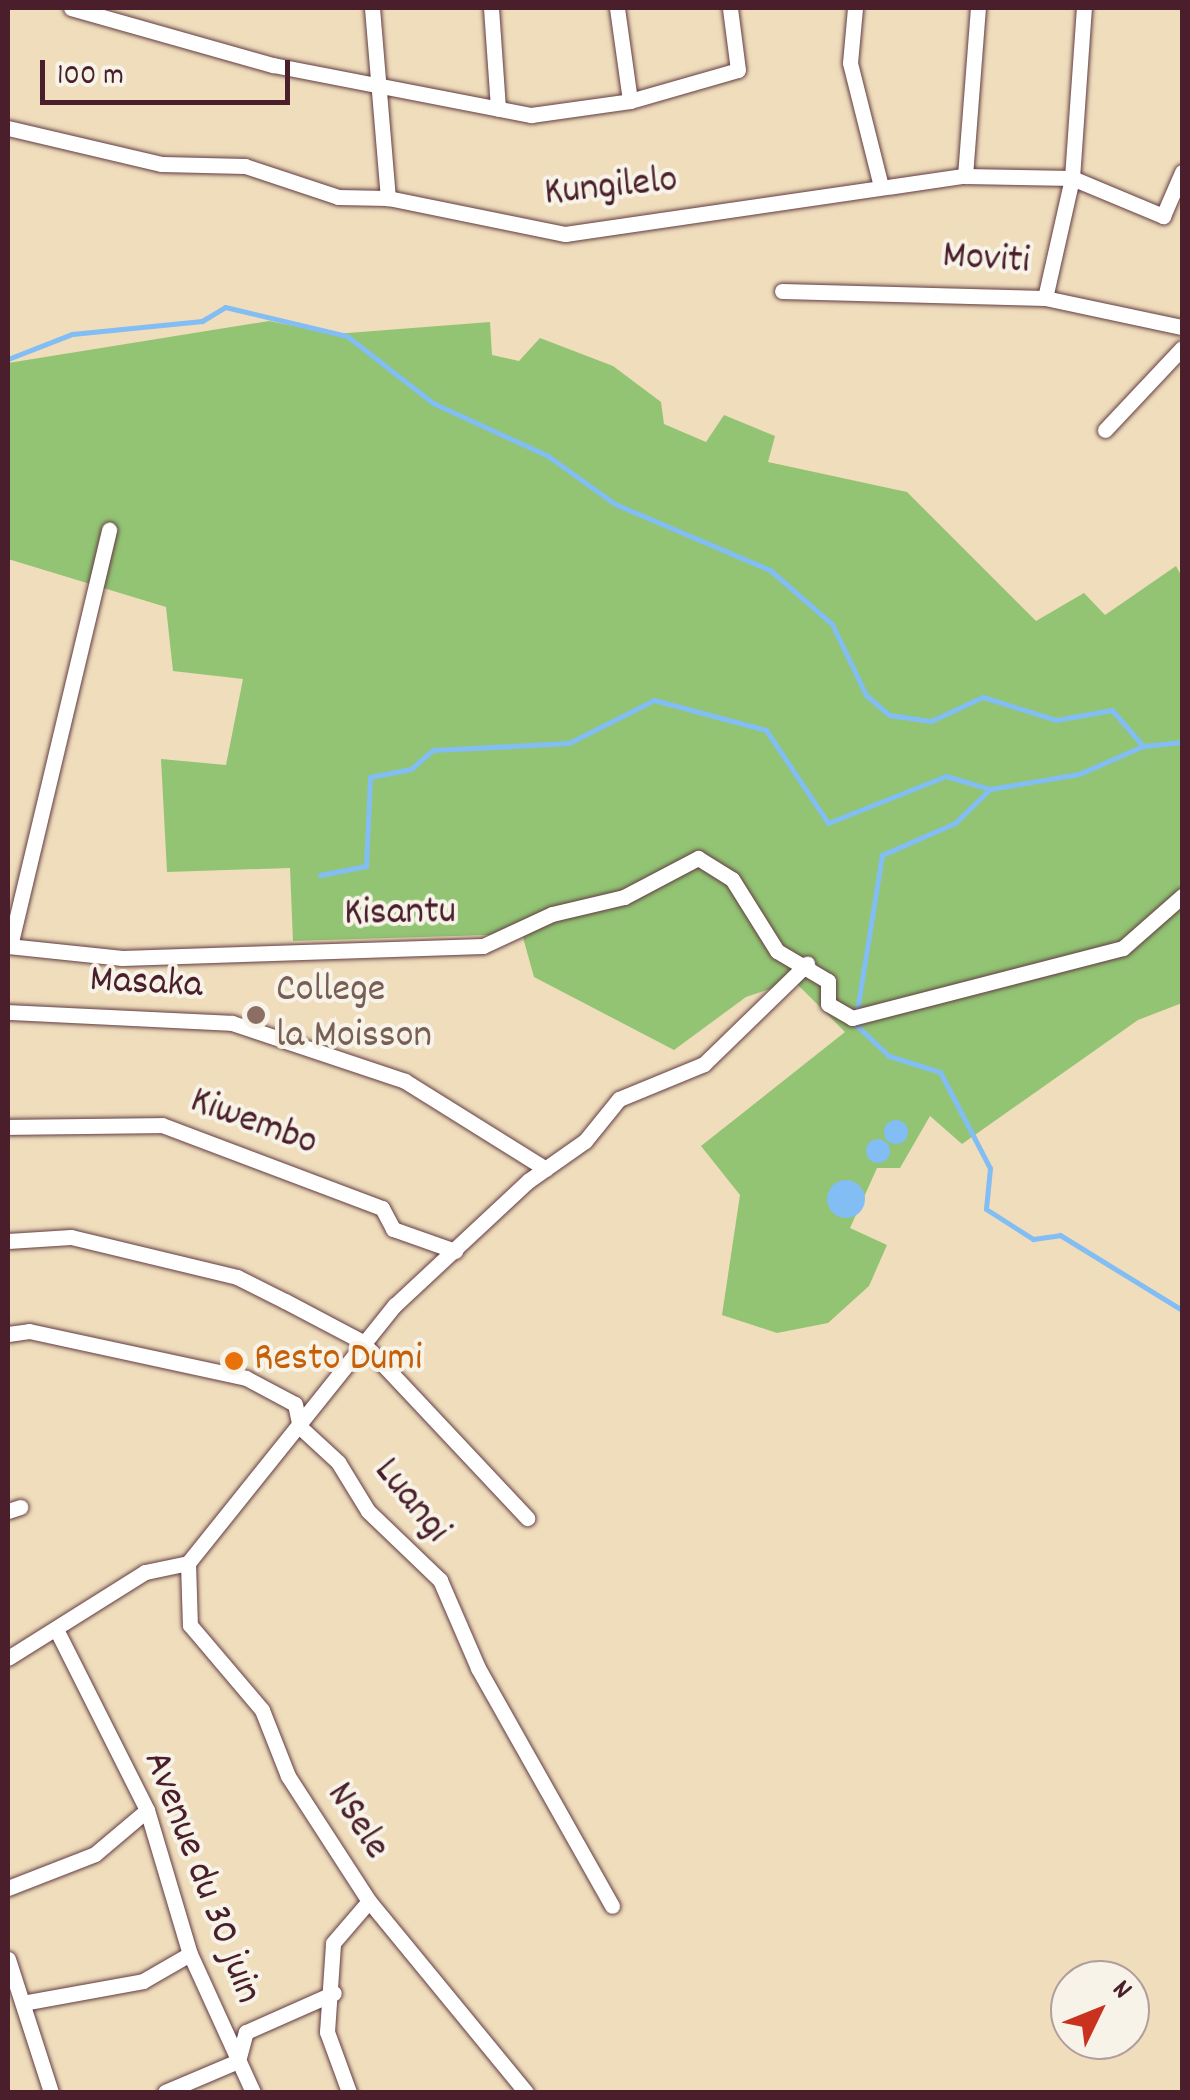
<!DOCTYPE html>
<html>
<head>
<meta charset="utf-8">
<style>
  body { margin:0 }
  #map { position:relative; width:1190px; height:2100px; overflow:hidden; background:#efddbc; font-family:Dekko,sans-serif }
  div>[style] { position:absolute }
  .green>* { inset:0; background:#92c474 }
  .water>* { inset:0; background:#82bdf4 }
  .round { border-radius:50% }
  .stream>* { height:5px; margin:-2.5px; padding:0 2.5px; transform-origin:2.5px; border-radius:2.5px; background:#82bdf4 }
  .roads { filter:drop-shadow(0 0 2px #633c41) drop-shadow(0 0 2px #633c41) }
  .street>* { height:15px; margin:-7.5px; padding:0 7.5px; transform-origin:7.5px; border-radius:7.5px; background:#fff }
  .dots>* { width:28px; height:28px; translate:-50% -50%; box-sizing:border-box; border:5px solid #f7f3e8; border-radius:50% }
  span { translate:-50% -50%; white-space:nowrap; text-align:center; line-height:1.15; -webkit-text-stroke:8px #f7f3e8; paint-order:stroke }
  .street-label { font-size:40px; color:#4a1f2b }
  .education-label { font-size:40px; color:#785e54 }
  .left { translate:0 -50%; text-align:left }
  .food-label { font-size:40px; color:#c56008 }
  .frame { position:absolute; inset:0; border:10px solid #4a1f2b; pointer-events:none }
  .north { position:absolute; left:1050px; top:1960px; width:100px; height:100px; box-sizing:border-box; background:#f7f3e8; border:2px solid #b29e9c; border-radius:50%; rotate:47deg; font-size:28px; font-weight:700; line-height:40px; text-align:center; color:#4a1f2b }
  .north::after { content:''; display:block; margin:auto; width:35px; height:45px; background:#c8321e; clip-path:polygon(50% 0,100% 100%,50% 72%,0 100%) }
  .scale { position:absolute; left:40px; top:60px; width:250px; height:45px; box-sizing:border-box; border:5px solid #4a1f2b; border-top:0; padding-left:12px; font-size:30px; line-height:35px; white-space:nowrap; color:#4a1f2b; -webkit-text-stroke:8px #f7f3e8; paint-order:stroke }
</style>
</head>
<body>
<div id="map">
  <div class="green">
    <i style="clip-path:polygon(269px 321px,335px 334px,490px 322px,492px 355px,519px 361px,540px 338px,613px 366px,661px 402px,664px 424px,706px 442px,724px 415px,775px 436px,768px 462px,907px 492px,1036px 621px,1084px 593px,1105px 615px,1176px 566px,1182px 577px,1182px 1003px,1138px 1020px,962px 1144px,930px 1116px,900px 1168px,877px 1168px,850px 1228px,887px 1245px,869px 1286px,828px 1323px,777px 1333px,722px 1315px,740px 1195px,701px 1146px,845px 1032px,794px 981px,746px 997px,674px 1050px,534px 977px,522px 934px,293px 941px,290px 868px,167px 872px,161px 759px,226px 765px,243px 679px,173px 671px,166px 607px,8px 559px,8px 363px)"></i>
  </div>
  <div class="water">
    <i class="round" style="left:884px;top:1120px;width:24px;height:24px"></i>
    <i class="round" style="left:866px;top:1139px;width:24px;height:24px"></i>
    <i class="round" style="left:827px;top:1180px;width:38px;height:38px"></i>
  </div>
  <div class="stream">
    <i style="left:8px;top:359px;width:69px;rotate:-21.3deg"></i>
    <i style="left:72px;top:334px;width:131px;rotate:-5.7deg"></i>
    <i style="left:202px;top:321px;width:27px;rotate:-31deg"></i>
    <i style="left:225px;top:307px;width:125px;rotate:13.4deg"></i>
    <i style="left:347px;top:336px;width:109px;rotate:37.9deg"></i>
    <i style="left:433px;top:403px;width:127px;rotate:24.7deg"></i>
    <i style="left:548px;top:456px;width:82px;rotate:35.6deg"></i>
    <i style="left:615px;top:504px;width:168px;rotate:23.1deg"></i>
    <i style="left:770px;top:570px;width:82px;rotate:41.1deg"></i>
    <i style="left:832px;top:624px;width:79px;rotate:64.4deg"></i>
    <i style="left:866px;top:695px;width:30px;rotate:41deg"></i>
    <i style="left:889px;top:715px;width:42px;rotate:8.1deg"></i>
    <i style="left:931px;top:721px;width:57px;rotate:-24.8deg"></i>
    <i style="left:983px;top:697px;width:77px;rotate:17.5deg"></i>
    <i style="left:1056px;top:720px;width:57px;rotate:-10.1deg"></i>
    <i style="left:1112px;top:710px;width:48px;rotate:49.3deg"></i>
    <i style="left:1143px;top:746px;width:39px;rotate:-6deg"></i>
    <i style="left:990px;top:789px;width:49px;rotate:135.8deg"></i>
    <i style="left:955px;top:823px;width:80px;rotate:156.3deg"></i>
    <i style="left:882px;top:855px;width:171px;rotate:99.1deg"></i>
    <i style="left:855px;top:1024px;width:47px;rotate:43.3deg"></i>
    <i style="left:889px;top:1056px;width:53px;rotate:17.4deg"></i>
    <i style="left:940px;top:1072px;width:108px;rotate:62.5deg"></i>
    <i style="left:990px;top:1168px;width:41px;rotate:95.6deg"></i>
    <i style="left:986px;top:1209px;width:56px;rotate:32.6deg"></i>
    <i style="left:1033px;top:1239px;width:27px;rotate:-8deg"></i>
    <i style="left:1060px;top:1235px;width:143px;rotate:31.6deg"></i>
    <i style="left:320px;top:875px;width:47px;rotate:-11.1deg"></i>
    <i style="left:366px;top:866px;width:89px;rotate:-87.4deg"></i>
    <i style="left:370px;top:777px;width:42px;rotate:-11deg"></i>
    <i style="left:411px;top:769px;width:29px;rotate:-41deg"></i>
    <i style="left:433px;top:750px;width:136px;rotate:-2.9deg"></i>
    <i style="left:569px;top:743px;width:95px;rotate:-26.8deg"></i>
    <i style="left:654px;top:700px;width:116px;rotate:15deg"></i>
    <i style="left:766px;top:730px;width:112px;rotate:56.3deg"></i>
    <i style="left:828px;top:823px;width:127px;rotate:-21.7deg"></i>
    <i style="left:946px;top:776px;width:46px;rotate:16.5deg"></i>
    <i style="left:990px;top:789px;width:90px;rotate:-9.6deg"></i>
    <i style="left:1079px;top:774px;width:70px;rotate:-23.6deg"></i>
  </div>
  <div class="roads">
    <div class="street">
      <i style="left:71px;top:8px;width:210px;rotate:15.8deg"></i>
      <i style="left:273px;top:65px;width:263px;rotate:11deg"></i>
      <i style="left:531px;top:115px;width:100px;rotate:-8deg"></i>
      <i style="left:630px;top:101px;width:112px;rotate:-16deg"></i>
      <i style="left:738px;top:70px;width:63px;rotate:-97.4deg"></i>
      <i style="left:372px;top:8px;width:191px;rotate:85.2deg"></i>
      <i style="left:491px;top:8px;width:101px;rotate:86deg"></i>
      <i style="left:617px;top:8px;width:94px;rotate:82deg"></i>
      <i style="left:855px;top:8px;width:55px;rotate:95.2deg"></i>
      <i style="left:850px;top:63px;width:123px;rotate:75.9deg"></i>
      <i style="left:8px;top:128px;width:158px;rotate:13.2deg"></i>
      <i style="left:162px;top:164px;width:83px;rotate:1.4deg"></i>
      <i style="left:245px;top:166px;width:98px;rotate:18.4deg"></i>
      <i style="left:338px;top:197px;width:50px;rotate:1.1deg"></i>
      <i style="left:388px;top:198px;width:181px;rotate:11.5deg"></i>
      <i style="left:565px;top:234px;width:404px;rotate:-8.3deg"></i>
      <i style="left:965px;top:176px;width:107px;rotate:1.1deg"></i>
      <i style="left:1072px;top:178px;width:99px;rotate:22.7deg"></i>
      <i style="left:1163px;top:216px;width:48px;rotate:-66.6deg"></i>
      <i style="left:965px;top:176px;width:169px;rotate:-85.6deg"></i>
      <i style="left:782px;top:291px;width:263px;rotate:1.5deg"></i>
      <i style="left:1045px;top:298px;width:140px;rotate:12deg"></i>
      <i style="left:1045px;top:298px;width:123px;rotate:-77.3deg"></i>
      <i style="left:1072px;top:178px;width:170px;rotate:-86deg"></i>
      <i style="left:1105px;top:430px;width:112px;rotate:-46.8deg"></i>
      <i style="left:8px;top:946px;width:115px;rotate:6deg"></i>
      <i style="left:122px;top:958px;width:361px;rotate:-1.9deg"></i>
      <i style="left:483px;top:946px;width:76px;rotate:-24.9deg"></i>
      <i style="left:552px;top:914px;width:74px;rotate:-13.3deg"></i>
      <i style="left:624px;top:897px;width:84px;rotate:-27.8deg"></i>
      <i style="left:698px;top:858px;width:40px;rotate:32deg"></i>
      <i style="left:732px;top:879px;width:85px;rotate:58deg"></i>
      <i style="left:777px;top:951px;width:59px;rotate:30.5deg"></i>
      <i style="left:828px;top:981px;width:23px;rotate:90deg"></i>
      <i style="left:828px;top:1004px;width:28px;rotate:30deg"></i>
      <i style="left:852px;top:1018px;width:280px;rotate:-14.5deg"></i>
      <i style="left:1123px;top:948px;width:79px;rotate:-41.4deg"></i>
      <i style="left:10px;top:946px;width:428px;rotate:-76.6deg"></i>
      <i style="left:8px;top:1012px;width:224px;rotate:2.8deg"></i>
      <i style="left:232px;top:1023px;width:182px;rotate:18.5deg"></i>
      <i style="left:405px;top:1081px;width:166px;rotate:32deg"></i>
      <i style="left:8px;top:1127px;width:154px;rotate:-0.7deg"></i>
      <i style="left:162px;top:1125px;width:235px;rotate:20.7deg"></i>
      <i style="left:382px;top:1208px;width:24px;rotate:62deg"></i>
      <i style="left:393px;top:1229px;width:66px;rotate:19.5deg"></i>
      <i style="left:8px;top:1241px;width:63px;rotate:-3.6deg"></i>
      <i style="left:71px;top:1237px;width:171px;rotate:13.5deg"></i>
      <i style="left:237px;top:1277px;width:54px;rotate:26.6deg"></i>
      <i style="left:285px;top:1301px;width:86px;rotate:27.8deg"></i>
      <i style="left:361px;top:1341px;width:243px;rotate:46.8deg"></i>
      <i style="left:8px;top:1334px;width:21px;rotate:-8deg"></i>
      <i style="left:29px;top:1331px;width:222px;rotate:12.2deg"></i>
      <i style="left:246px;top:1378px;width:55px;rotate:28deg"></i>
      <i style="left:295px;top:1404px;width:24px;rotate:78deg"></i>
      <i style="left:300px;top:1427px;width:52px;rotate:42.6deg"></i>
      <i style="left:338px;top:1462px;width:57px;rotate:58.5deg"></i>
      <i style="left:368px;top:1511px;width:100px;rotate:43.8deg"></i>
      <i style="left:440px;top:1580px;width:96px;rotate:66.6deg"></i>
      <i style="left:478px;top:1668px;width:273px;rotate:60.6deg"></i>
      <i style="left:8px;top:1511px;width:13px;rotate:-18deg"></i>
      <i style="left:188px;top:1563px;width:331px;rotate:-51.3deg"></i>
      <i style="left:395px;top:1305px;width:182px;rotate:-43deg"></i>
      <i style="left:528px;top:1181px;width:70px;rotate:-35.1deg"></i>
      <i style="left:585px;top:1141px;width:54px;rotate:-51deg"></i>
      <i style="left:619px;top:1099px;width:92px;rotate:-22.4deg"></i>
      <i style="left:704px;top:1064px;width:144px;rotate:-44.2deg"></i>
      <i style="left:188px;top:1563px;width:62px;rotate:88.2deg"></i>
      <i style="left:190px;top:1625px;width:111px;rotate:49.7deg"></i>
      <i style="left:262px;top:1710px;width:71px;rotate:68.5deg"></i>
      <i style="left:288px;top:1776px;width:149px;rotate:57.1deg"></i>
      <i style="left:369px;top:1901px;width:247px;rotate:50.6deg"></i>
      <i style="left:58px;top:1633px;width:198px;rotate:63.3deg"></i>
      <i style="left:147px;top:1810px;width:150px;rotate:73.4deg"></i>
      <i style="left:190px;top:1954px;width:152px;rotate:65.5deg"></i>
      <i style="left:8px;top:1658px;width:162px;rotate:-32.1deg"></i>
      <i style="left:145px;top:1572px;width:44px;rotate:-11.8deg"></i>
      <i style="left:8px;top:1888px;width:93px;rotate:-21.3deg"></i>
      <i style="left:95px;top:1854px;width:68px;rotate:-40.2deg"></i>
      <i style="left:8px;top:1959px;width:140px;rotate:72.1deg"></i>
      <i style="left:28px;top:2002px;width:117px;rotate:-10.3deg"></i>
      <i style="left:143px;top:1981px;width:54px;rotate:-29.9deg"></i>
      <i style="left:165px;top:2092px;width:79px;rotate:-23deg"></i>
      <i style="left:238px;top:2061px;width:30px;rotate:-75deg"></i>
      <i style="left:246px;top:2032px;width:96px;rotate:-23.9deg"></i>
      <i style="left:349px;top:2092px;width:64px;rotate:-110.1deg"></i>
      <i style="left:327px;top:2032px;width:89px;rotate:-86.1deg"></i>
      <i style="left:333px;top:1943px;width:55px;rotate:-49.4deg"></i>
    </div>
  </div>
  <div class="dots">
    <i style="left:256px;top:1015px;background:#8d6e63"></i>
    <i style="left:234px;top:1361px;background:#e8710a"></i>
  </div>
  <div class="street-label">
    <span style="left:611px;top:189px;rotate:-6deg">Kungilelo</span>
    <span style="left:986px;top:261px;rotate:4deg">Moviti</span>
    <span style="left:400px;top:915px;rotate:-1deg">Kisantu</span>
    <span style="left:146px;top:985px;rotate:3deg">Masaka</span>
    <span style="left:253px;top:1124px;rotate:20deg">Kiwembo</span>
    <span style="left:410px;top:1502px;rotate:51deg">Luangi</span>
    <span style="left:356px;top:1822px;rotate:57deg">NSele</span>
    <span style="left:200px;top:1878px;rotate:69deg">Avenue du 30 juin</span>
  </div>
  <div class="education-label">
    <span class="left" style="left:276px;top:1015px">College<br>la Moisson</span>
  </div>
  <div class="food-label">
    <span class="left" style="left:254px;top:1361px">Resto Dumi</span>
  </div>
  <div class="frame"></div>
  <div class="north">N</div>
  <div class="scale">100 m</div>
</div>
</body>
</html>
